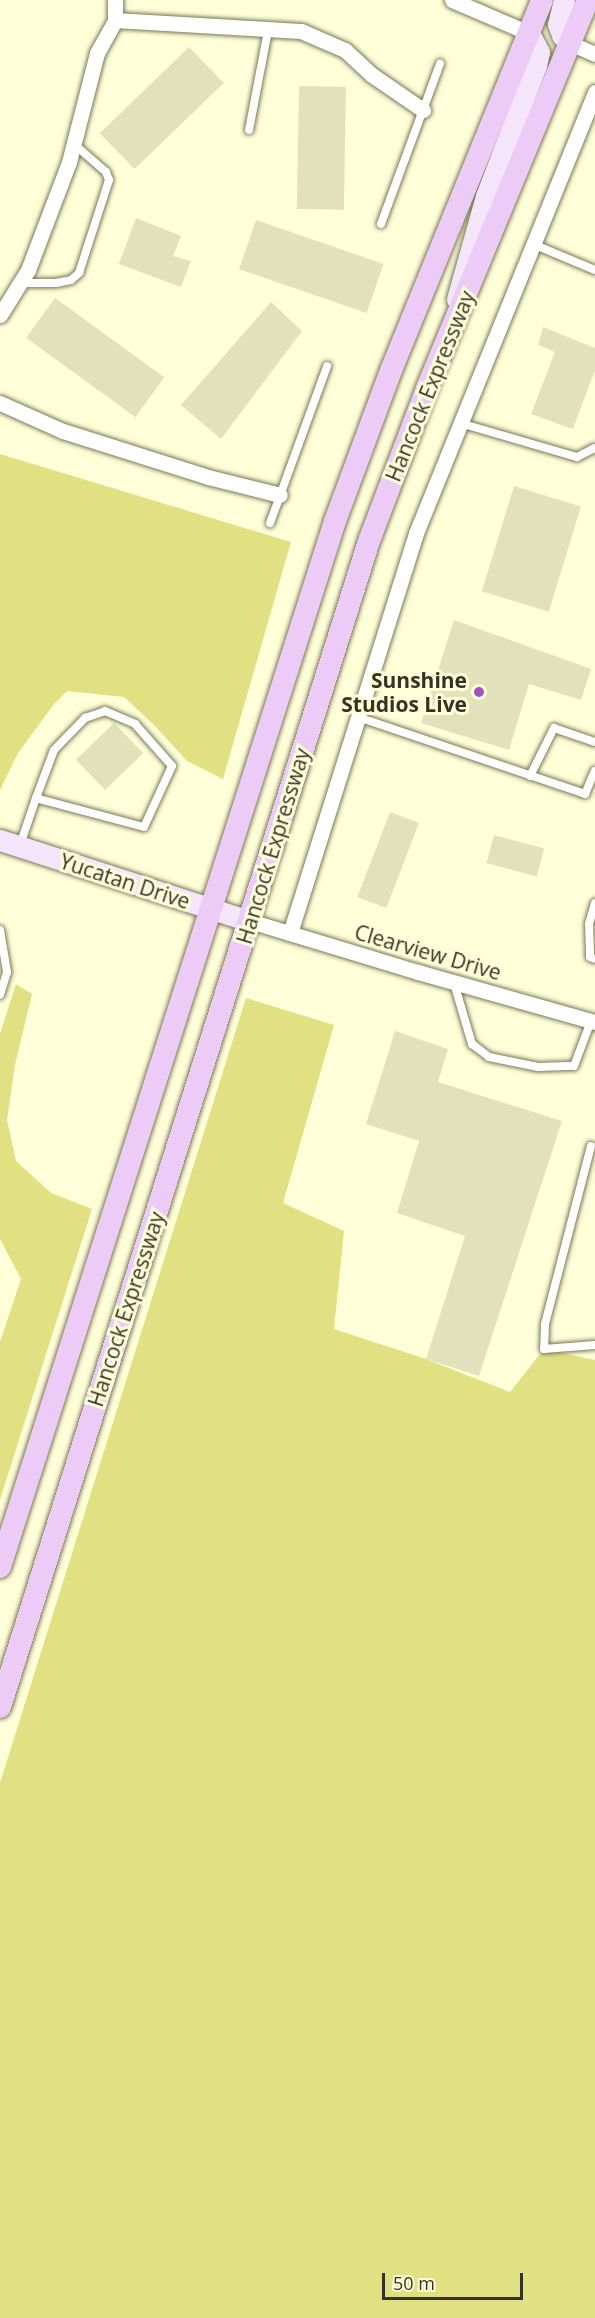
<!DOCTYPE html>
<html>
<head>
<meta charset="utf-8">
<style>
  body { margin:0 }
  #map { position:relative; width:595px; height:2318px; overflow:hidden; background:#feffd9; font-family:"Open Sans",sans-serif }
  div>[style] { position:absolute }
  .green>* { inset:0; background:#e1e083 }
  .building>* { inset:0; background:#e1e2bc; transform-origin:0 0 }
  .roads { filter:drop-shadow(0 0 2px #797957) drop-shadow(0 0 2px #797957) }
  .lane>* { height:8px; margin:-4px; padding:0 4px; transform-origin:4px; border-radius:4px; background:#fff }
  .street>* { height:15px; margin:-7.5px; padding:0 7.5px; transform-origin:7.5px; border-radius:7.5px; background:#fff }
  .secondary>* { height:21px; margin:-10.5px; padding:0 10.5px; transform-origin:10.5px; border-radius:10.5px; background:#f5e5fb }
  .primary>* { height:22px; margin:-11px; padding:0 11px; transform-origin:11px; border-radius:11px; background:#eccbf7 }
  .dots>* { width:16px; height:16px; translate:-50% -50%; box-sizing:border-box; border:3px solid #feffd9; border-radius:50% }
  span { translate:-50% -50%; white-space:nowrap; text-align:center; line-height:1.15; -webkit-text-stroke:6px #feffd9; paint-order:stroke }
  .street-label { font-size:21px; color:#343426 }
  .poi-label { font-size:21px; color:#343426; font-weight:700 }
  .right { translate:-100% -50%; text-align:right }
  .scale { position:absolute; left:382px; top:2273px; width:141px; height:27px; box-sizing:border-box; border:3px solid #343426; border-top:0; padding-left:8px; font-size:18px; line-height:21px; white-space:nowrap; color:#343426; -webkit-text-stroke:4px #feffd9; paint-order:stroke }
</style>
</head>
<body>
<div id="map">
  <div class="green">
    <i style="clip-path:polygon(0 454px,291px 542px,223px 779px,187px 761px,154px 725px,124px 697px,67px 691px,54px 704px,18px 753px,0 790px)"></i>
    <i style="clip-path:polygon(16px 984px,32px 994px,15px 1065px,7px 1120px,16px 1161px,51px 1193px,92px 1209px,0 1500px,0 1342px,21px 1279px,0 1239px,0 1034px)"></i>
    <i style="clip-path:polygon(246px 998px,334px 1025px,283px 1203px,344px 1231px,334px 1329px,426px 1359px,510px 1392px,544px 1349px,595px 1360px,595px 2318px,0 2318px,0 1783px)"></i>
  </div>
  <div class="building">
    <i style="left:189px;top:47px;width:50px;height:124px;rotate:46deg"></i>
    <i style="left:299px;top:86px;width:47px;height:123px;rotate:1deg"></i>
    <i style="clip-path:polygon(136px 218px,181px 236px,173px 256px,191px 261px,181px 287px,119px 264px)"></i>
    <i style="left:256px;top:220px;width:135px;height:52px;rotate:19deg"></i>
    <i style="left:55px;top:298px;width:135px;height:49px;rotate:36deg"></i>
    <i style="clip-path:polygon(271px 302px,302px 331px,221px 439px,181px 405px)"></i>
    <i style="clip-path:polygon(543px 327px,595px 348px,595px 370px,573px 429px,531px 414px,555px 352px,538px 345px)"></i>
    <i style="left:514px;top:486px;width:70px;height:110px;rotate:17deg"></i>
    <i style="clip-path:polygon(454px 620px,591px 669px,581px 700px,529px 684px,509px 750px,421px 723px)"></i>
    <i style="left:114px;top:723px;width:42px;height:53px;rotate:46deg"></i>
    <i style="left:390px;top:812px;width:31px;height:91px;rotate:21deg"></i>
    <i style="left:494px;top:835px;width:52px;height:29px;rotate:15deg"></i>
    <i style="clip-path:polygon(395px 1031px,448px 1049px,438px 1082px,562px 1121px,479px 1376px,426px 1359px,465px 1236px,397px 1213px,419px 1141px,366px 1124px)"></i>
  </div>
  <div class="roads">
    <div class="lane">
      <i style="left:249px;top:130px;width:102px;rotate:-79.2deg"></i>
      <i style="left:381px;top:224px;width:171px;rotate:-69.8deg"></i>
      <i style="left:533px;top:244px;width:67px;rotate:22.8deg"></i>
      <i style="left:20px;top:283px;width:36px"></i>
      <i style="left:56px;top:283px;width:15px;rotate:-11deg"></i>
      <i style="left:71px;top:280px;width:11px;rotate:-41deg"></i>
      <i style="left:79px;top:273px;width:98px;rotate:-72.1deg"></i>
      <i style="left:109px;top:180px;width:9px;rotate:-111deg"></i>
      <i style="left:106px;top:172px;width:43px;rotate:-138.8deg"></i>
      <i style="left:460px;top:423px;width:122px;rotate:16.2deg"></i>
      <i style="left:577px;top:457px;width:20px;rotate:-27deg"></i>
      <i style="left:270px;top:523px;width:167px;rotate:-70deg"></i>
      <i style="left:358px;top:717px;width:240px;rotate:18.7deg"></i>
      <i style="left:585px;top:794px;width:25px;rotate:-67deg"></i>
      <i style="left:530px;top:776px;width:54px;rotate:-63.4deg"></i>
      <i style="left:554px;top:728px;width:43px;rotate:18.9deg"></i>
      <i style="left:20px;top:845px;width:50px;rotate:-71.2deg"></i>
      <i style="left:36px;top:798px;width:51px;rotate:-69.4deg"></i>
      <i style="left:54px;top:750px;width:45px;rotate:-45.9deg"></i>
      <i style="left:85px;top:718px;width:21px;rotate:-19deg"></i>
      <i style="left:105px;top:711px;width:33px;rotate:23deg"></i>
      <i style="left:135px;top:724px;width:56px;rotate:48.6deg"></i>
      <i style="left:172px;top:766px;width:67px;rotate:114.7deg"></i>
      <i style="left:144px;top:827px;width:112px;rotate:-165deg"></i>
      <i style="left:595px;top:903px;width:22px;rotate:106deg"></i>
      <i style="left:589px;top:924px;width:33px;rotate:88deg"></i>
      <i style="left:590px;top:957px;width:5px;rotate:22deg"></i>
      <i style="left:0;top:930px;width:43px;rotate:80.5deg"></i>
      <i style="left:7px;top:972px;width:24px;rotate:107deg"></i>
      <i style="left:454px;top:983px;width:64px;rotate:73.6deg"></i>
      <i style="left:472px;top:1044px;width:21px;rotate:37deg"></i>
      <i style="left:489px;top:1057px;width:50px;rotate:11.5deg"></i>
      <i style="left:538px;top:1067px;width:36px;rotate:-2deg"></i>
      <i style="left:574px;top:1066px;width:48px;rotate:-69.3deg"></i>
      <i style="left:591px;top:1146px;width:184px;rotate:104.5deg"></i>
      <i style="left:545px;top:1324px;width:25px;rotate:92deg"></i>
      <i style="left:544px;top:1349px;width:51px;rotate:-4.5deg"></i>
    </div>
    <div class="street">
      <i style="left:452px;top:0;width:84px;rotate:23.2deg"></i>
      <i style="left:115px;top:20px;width:186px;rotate:3.4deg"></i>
      <i style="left:301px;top:31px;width:48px;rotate:23.4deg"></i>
      <i style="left:345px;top:50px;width:37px;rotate:43deg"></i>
      <i style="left:372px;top:75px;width:62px;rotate:34.5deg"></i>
      <i style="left:570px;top:43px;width:27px;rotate:24deg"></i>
      <i style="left:0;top:315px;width:53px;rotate:-58.1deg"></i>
      <i style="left:28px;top:270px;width:116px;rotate:-69.2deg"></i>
      <i style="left:69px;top:162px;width:113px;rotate:-75.6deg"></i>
      <i style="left:97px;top:53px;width:38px;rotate:-61deg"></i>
      <i style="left:115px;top:20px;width:20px;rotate:-90deg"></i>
      <i style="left:0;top:403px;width:69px;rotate:24deg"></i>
      <i style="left:63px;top:431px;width:152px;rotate:17.6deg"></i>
      <i style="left:208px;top:477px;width:74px;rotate:14deg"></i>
      <i style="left:250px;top:921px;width:176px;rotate:16.9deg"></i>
      <i style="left:418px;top:972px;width:184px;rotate:15.8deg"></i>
      <i style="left:290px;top:933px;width:419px;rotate:-72.5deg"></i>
      <i style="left:416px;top:533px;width:476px;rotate:-67.9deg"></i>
    </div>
    <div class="secondary">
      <i style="left:564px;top:0;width:25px;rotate:104deg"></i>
      <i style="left:558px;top:24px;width:12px;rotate:70deg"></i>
      <i style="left:562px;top:35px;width:11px;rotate:45deg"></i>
      <i style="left:457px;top:299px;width:107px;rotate:-74.3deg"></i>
      <i style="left:486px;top:196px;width:139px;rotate:-69deg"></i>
      <i style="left:536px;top:66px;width:14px;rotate:-78deg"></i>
      <i style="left:539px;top:52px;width:21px;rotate:-118deg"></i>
      <i style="left:0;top:840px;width:263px;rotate:18deg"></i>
    </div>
    <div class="primary">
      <i style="left:0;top:1567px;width:1098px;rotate:-72.24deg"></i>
      <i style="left:335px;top:521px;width:163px;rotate:-69.6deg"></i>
      <i style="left:392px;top:368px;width:397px;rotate:-67.8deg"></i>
      <i style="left:0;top:1707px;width:1223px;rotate:-72.44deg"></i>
      <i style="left:369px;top:541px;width:164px;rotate:-69.2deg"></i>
      <i style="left:427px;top:388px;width:420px;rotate:-67.5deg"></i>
    </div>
  </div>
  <div class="dots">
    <i style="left:479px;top:692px;background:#a651c0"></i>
  </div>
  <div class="street-label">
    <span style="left:430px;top:386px;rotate:-68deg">Hancock Expressway</span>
    <span style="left:273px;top:846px;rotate:-73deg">Hancock Expressway</span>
    <span style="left:125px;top:881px;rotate:18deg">Yucatan Drive</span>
    <span style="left:428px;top:952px;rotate:16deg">Clearview Drive</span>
    <span style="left:126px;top:1309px;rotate:-72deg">Hancock Expressway</span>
  </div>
  <div class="poi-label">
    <span class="right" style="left:467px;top:692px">Sunshine<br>Studios Live</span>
  </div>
  <div class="scale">50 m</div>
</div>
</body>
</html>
